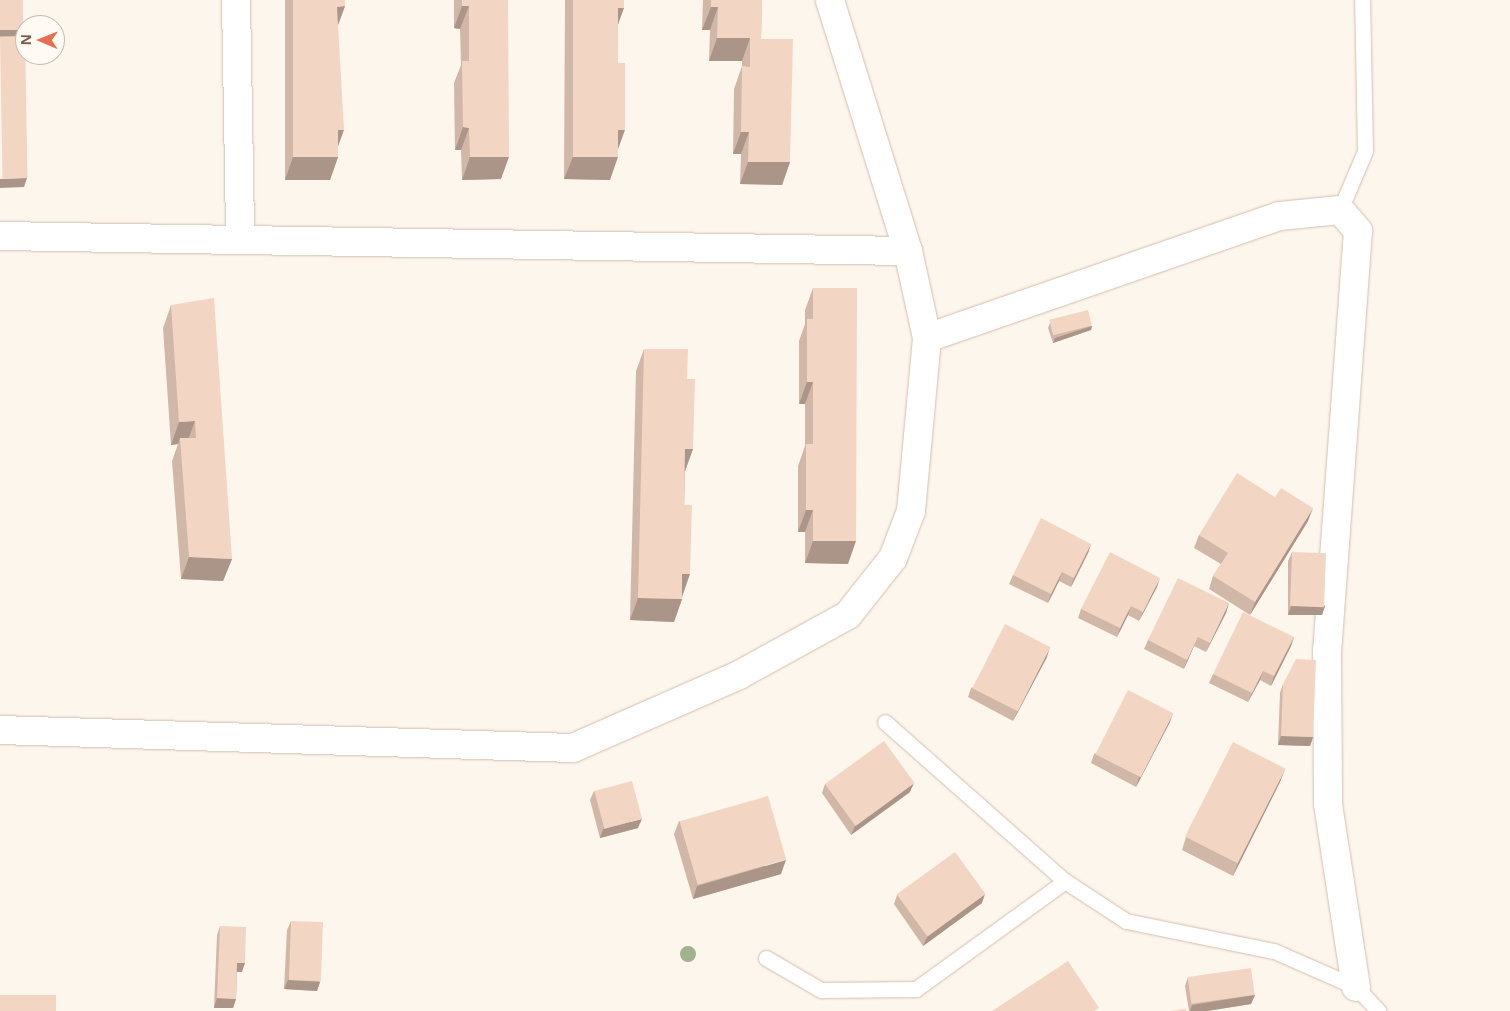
<!DOCTYPE html>
<html>
<head>
<meta charset="utf-8">
<style>
  body { margin:0 }
  #map { position:relative; width:1510px; height:1011px; overflow:hidden; background:#fdf6ec; font-family:"Open Sans",sans-serif }
  div>[style] { position:absolute }
  .roads { filter:drop-shadow(0 0 1px #d1beb0) drop-shadow(0 0 1px #d1beb0) }
  .lane>* { height:15px; margin:-7.5px; padding:0 7.5px; transform-origin:7.5px; border-radius:7.5px; background:#fff }
  .street>* { height:28px; margin:-14px; padding:0 14px; transform-origin:14px; border-radius:14px; background:#fff }
  .trees>* { width:16px; height:16px; margin:-8px; border-radius:50%; background:#a0b28e }
  .wall>* { inset:0; background:#d1b7a8 }
  .shaded-wall>* { inset:0; background:#aa9588; transform-origin:0 0 }
  .building>* { inset:0; background:#f3d5c3; transform-origin:0 0 }
  span { translate:-50% -50%; white-space:nowrap; text-align:center; line-height:1.15; -webkit-text-stroke:4px #fffaf3; paint-order:stroke }
  .north { position:absolute; left:15px; top:15px; width:50px; height:50px; box-sizing:border-box; background:#fffaf3; border:1px solid #cabbb1; border-radius:50%; rotate:271deg; font-size:14px; font-weight:700; line-height:20px; text-align:center; color:#7a5c4d }
  .north::after { content:''; display:block; margin:auto; width:18px; height:22px; background:#e76f51; clip-path:polygon(50% 0,100% 100%,50% 72%,0 100%) }
</style>
</head>
<body>
<div id="map">
  <div class="roads">
    <div class="lane">
      <i style="left:1340px;top:210px;width:64px;rotate:-67deg"></i>
      <i style="left:1365px;top:151px;width:151px;rotate:-91.1deg"></i>
      <i style="left:885px;top:722px;width:240px;rotate:41.5deg"></i>
      <i style="left:1065px;top:881px;width:73px;rotate:33.3deg"></i>
      <i style="left:1126px;top:921px;width:151px;rotate:11.5deg"></i>
      <i style="left:1274px;top:951px;width:90px;rotate:23.7deg"></i>
      <i style="left:1356px;top:987px;width:33px;rotate:47deg"></i>
      <i style="left:766px;top:958px;width:64px;rotate:30.2deg"></i>
      <i style="left:821px;top:990px;width:95px;rotate:-0.6deg"></i>
      <i style="left:916px;top:989px;width:184px;rotate:-35.9deg"></i>
    </div>
    <div class="street">
      <i style="left:236px;top:0;width:237px;rotate:89deg"></i>
      <i style="left:0;top:236px;width:908px;rotate:0.95deg"></i>
      <i style="left:927px;top:338px;width:373px;rotate:-19.1deg"></i>
      <i style="left:1280px;top:216px;width:60px;rotate:-5.7deg"></i>
      <i style="left:1340px;top:210px;width:28px;rotate:49deg"></i>
      <i style="left:1358px;top:231px;width:420px;rotate:94.2deg"></i>
      <i style="left:1327px;top:650px;width:154px;rotate:89.6deg"></i>
      <i style="left:1328px;top:804px;width:185px;rotate:81.3deg"></i>
      <i style="left:0;top:730px;width:573px;rotate:1.8deg"></i>
      <i style="left:573px;top:748px;width:181px;rotate:-23.7deg"></i>
      <i style="left:739px;top:675px;width:124px;rotate:-28.8deg"></i>
      <i style="left:848px;top:615px;width:73px;rotate:-51.7deg"></i>
      <i style="left:893px;top:558px;width:50px;rotate:-69deg"></i>
      <i style="left:911px;top:511px;width:174px;rotate:-84.7deg"></i>
      <i style="left:927px;top:338px;width:89px;rotate:-102.3deg"></i>
      <i style="left:908px;top:251px;width:263px;rotate:-107.3deg"></i>
    </div>
  </div>
  <div class="trees">
    <i style="left:688px;top:954px"></i>
  </div>
  <div class="wall">
    <i style="clip-path:polygon(285px 0,345px 0,345px 6px,338px 24px,338px 157px,330px 180px,285px 180px)"></i>
    <i style="clip-path:polygon(454px 0,508px 0,501px 179px,462px 180px,461px 150px,455px 150px,454px 83px,461px 65px,460px 29px,454px 28px)"></i>
    <i style="clip-path:polygon(565px 0,624px 0,618px 25px,618px 148px,610px 180px,564px 179px)"></i>
    <i style="clip-path:polygon(703px 0,762px 0,761px 39px,790px 162px,782px 185px,740px 184px,741px 154px,733px 154px,734px 89px,742px 66px,742px 61px,709px 61px,710px 30px,702px 30px)"></i>
    <i style="clip-path:polygon(813px 288px,848px 564px,805px 563px,805px 532px,798px 532px,798px 466px,805px 446px,805px 404px,799px 404px,799px 341px,805px 324px,805px 310px)"></i>
    <i style="clip-path:polygon(171px 305px,232px 559px,223px 581px,181px 579px,172px 461px,178px 444px,171px 445px,163px 328px)"></i>
    <i style="clip-path:polygon(1050px 323px,1092px 326px,1091px 330px,1053px 343px,1048px 328px)"></i>
    <i style="clip-path:polygon(644px 349px,687px 379px,693px 449px,685px 471px,682px 599px,674px 622px,630px 620px,636px 371px)"></i>
    <i style="clip-path:polygon(1308px 521px,1250px 615px,1209px 589px,1213px 576px,1221px 564px,1194px 548px,1199px 535px)"></i>
    <i style="clip-path:polygon(1091px 544px,1088px 553px,1071px 587px,1059px 581px,1048px 603px,1009px 584px,1013px 575px)"></i>
    <i style="clip-path:polygon(1292px 552px,1325px 606px,1322px 615px,1288px 615px,1288px 561px)"></i>
    <i style="clip-path:polygon(1157px 587px,1139px 621px,1128px 615px,1117px 637px,1078px 618px,1081px 609px)"></i>
    <i style="clip-path:polygon(1229px 603px,1226px 613px,1206px 652px,1194px 646px,1184px 669px,1144px 649px,1148px 640px)"></i>
    <i style="clip-path:polygon(1294px 637px,1291px 646px,1271px 686px,1260px 680px,1248px 702px,1209px 683px,1213px 674px)"></i>
    <i style="clip-path:polygon(1047px 657px,1013px 721px,968px 697px,971px 688px)"></i>
    <i style="clip-path:polygon(1283px 684px,1313px 737px,1310px 746px,1278px 745px,1280px 693px)"></i>
    <i style="clip-path:polygon(1170px 722px,1136px 787px,1091px 763px,1094px 754px)"></i>
    <i style="clip-path:polygon(1285px 769px,1280px 782px,1233px 876px,1182px 850px,1186px 837px)"></i>
    <i style="clip-path:polygon(825px 784px,910px 792px,851px 835px,822px 793px)"></i>
    <i style="clip-path:polygon(594px 791px,638px 828px,600px 838px,590px 800px)"></i>
    <i style="clip-path:polygon(679px 821px,781px 874px,693px 899px,674px 834px)"></i>
    <i style="clip-path:polygon(897px 895px,982px 903px,923px 946px,894px 904px)"></i>
    <i style="clip-path:polygon(291px 921px,320px 982px,317px 991px,284px 989px,287px 930px)"></i>
    <i style="clip-path:polygon(220px 926px,242px 972px,237px 972px,236px 999px,233px 1008px,214px 1008px,217px 935px)"></i>
    <i style="clip-path:polygon(1188px 977px,1255px 995px,1251px 1004px,1207px 1011px,1189px 1011px,1185px 986px)"></i>
  </div>
  <div class="shaded-wall">
    <i style="clip-path:polygon(345px 6px,337px 28px,337px 7px)"></i>
    <i style="clip-path:polygon(462px 6px,469px 6px,460px 29px,454px 28px)"></i>
    <i style="clip-path:polygon(711px 7px,718px 7px,710px 30px,702px 30px)"></i>
    <i style="clip-path:polygon(618px 8px,624px 8px,616px 30px)"></i>
    <i style="left:0;top:30px;width:23px;height:9px"></i>
    <i style="clip-path:polygon(717px 38px,750px 38px,742px 61px,709px 61px)"></i>
    <i style="clip-path:polygon(463px 127px,469px 128px,461px 150px,455px 150px)"></i>
    <i style="clip-path:polygon(338px 130px,344px 130px,336px 152px)"></i>
    <i style="clip-path:polygon(618px 130px,625px 130px,617px 152px)"></i>
    <i style="clip-path:polygon(741px 132px,749px 132px,741px 154px,733px 154px)"></i>
    <i style="clip-path:polygon(293px 157px,338px 157px,330px 180px,285px 180px)"></i>
    <i style="clip-path:polygon(470px 157px,509px 157px,501px 179px,462px 180px)"></i>
    <i style="clip-path:polygon(573px 157px,618px 157px,610px 180px,564px 179px)"></i>
    <i style="clip-path:polygon(748px 162px,790px 162px,782px 185px,740px 184px)"></i>
    <i style="clip-path:polygon(27px 178px,24px 187px,0 188px,0 179px)"></i>
    <i style="clip-path:polygon(1092px 326px,1091px 330px,1053px 343px,1055px 338px)"></i>
    <i style="clip-path:polygon(807px 382px,813px 382px,805px 404px,799px 404px)"></i>
    <i style="clip-path:polygon(195px 421px,187px 443px,180px 438px,178px 444px,171px 445px,179px 422px)"></i>
    <i style="clip-path:polygon(685px 449px,693px 449px,685px 471px,677px 471px)"></i>
    <i style="clip-path:polygon(1313px 508px,1308px 521px,1250px 615px,1255px 602px)"></i>
    <i style="clip-path:polygon(806px 510px,813px 510px,805px 532px,798px 532px)"></i>
    <i style="clip-path:polygon(813px 541px,856px 541px,848px 564px,805px 563px)"></i>
    <i style="clip-path:polygon(1091px 544px,1088px 553px,1071px 587px,1074px 578px)"></i>
    <i style="clip-path:polygon(189px 557px,232px 559px,223px 581px,181px 579px)"></i>
    <i style="clip-path:polygon(1062px 572px,1059px 581px,1048px 603px,1051px 594px)"></i>
    <i style="clip-path:polygon(682px 574px,690px 574px,682px 597px)"></i>
    <i style="clip-path:polygon(1160px 578px,1157px 587px,1139px 621px,1143px 612px)"></i>
    <i style="clip-path:polygon(638px 598px,682px 599px,674px 622px,630px 620px)"></i>
    <i style="clip-path:polygon(1229px 603px,1226px 613px,1206px 652px,1210px 643px)"></i>
    <i style="clip-path:polygon(1131px 606px,1128px 615px,1117px 637px,1120px 628px)"></i>
    <i style="clip-path:polygon(1291px 606px,1325px 606px,1322px 615px,1288px 615px)"></i>
    <i style="clip-path:polygon(1198px 637px,1194px 646px,1184px 669px,1187px 660px)"></i>
    <i style="clip-path:polygon(1294px 637px,1291px 646px,1271px 686px,1274px 676px)"></i>
    <i style="clip-path:polygon(1050px 647px,1047px 657px,1013px 721px,1017px 712px)"></i>
    <i style="clip-path:polygon(1263px 671px,1260px 680px,1248px 702px,1252px 693px)"></i>
    <i style="clip-path:polygon(1173px 713px,1170px 722px,1136px 787px,1139px 778px)"></i>
    <i style="clip-path:polygon(1281px 736px,1313px 737px,1310px 746px,1278px 745px)"></i>
    <i style="clip-path:polygon(1285px 769px,1280px 782px,1233px 876px,1238px 863px)"></i>
    <i style="clip-path:polygon(914px 783px,910px 792px,851px 835px,855px 826px)"></i>
    <i style="clip-path:polygon(642px 819px,638px 828px,600px 838px,603px 829px)"></i>
    <i style="clip-path:polygon(786px 860px,781px 874px,693px 899px,697px 886px)"></i>
    <i style="clip-path:polygon(985px 894px,982px 903px,923px 946px,927px 937px)"></i>
    <i style="clip-path:polygon(237px 963px,245px 963px,242px 972px,234px 972px)"></i>
    <i style="clip-path:polygon(288px 980px,320px 982px,317px 991px,284px 989px)"></i>
    <i style="clip-path:polygon(1255px 995px,1251px 1004px,1207px 1011px,1190px 1011px,1192px 1005px)"></i>
    <i style="clip-path:polygon(217px 998px,236px 999px,233px 1008px,214px 1008px)"></i>
  </div>
  <div class="building">
    <i style="left:0;top:0;width:23px;height:30px"></i>
    <i style="clip-path:polygon(293px 0,345px 0,345px 6px,337px 7px,344px 130px,338px 130px,338px 157px,293px 157px)"></i>
    <i style="clip-path:polygon(462px 0,508px 0,509px 157px,470px 157px,469px 128px,463px 127px,462px 61px,469px 61px,469px 6px,462px 6px)"></i>
    <i style="clip-path:polygon(573px 0,624px 0,624px 8px,618px 8px,618px 63px,625px 63px,625px 130px,618px 130px,618px 157px,573px 157px)"></i>
    <i style="clip-path:polygon(711px 0,762px 0,761px 39px,793px 39px,790px 162px,748px 162px,749px 132px,741px 132px,742px 66px,750px 67px,750px 38px,717px 38px,718px 7px,711px 7px)"></i>
    <i style="left:25px;top:36px;width:142px;height:25px;rotate:89deg"></i>
    <i style="clip-path:polygon(813px 288px,857px 288px,856px 541px,813px 541px,813px 510px,806px 510px,806px 444px,813px 444px,813px 382px,807px 382px,807px 319px,813px 319px)"></i>
    <i style="clip-path:polygon(214px 298px,232px 559px,189px 557px,180px 438px,196px 438px,195px 421px,179px 422px,171px 305px)"></i>
    <i style="left:1088px;top:310px;width:16px;height:40px;rotate:76deg"></i>
    <i style="clip-path:polygon(644px 349px,688px 349px,687px 379px,695px 379px,693px 449px,685px 449px,684px 505px,692px 505px,690px 574px,682px 574px,682px 599px,638px 598px)"></i>
    <i style="clip-path:polygon(1237px 473px,1275px 497px,1281px 488px,1313px 508px,1255px 602px,1213px 576px,1228px 553px,1199px 535px)"></i>
    <i style="clip-path:polygon(1041px 518px,1091px 544px,1074px 578px,1062px 572px,1051px 594px,1013px 575px)"></i>
    <i style="clip-path:polygon(1110px 552px,1160px 578px,1143px 612px,1131px 606px,1120px 628px,1081px 609px)"></i>
    <i style="left:1292px;top:552px;width:34px;height:54px;rotate:2deg"></i>
    <i style="clip-path:polygon(1178px 578px,1229px 603px,1210px 643px,1198px 637px,1187px 660px,1148px 640px)"></i>
    <i style="clip-path:polygon(1243px 612px,1294px 637px,1274px 676px,1263px 671px,1252px 693px,1213px 674px)"></i>
    <i style="left:1005px;top:624px;width:51px;height:72px;rotate:27deg"></i>
    <i style="clip-path:polygon(1296px 659px,1316px 660px,1313px 737px,1281px 736px,1283px 684px)"></i>
    <i style="left:1128px;top:690px;width:51px;height:72px;rotate:27deg"></i>
    <i style="left:884px;top:741px;width:52px;height:73px;rotate:54deg"></i>
    <i style="left:1233px;top:742px;width:59px;height:106px;rotate:27deg"></i>
    <i style="left:632px;top:781px;width:39px;height:39px;rotate:75deg"></i>
    <i style="left:768px;top:796px;width:66px;height:92px;rotate:74deg"></i>
    <i style="left:955px;top:852px;width:52px;height:72px;rotate:54deg"></i>
    <i style="left:291px;top:921px;width:32px;height:59px;rotate:2deg"></i>
    <i style="clip-path:polygon(220px 926px,246px 927px,245px 963px,237px 963px,236px 999px,217px 998px)"></i>
    <i style="clip-path:polygon(1068px 961px,1099px 1008px,1094px 1011px,992px 1011px)"></i>
    <i style="left:1251px;top:968px;width:27px;height:64px;rotate:82deg"></i>
    <i style="left:0;top:995px;width:56px;height:16px"></i>
    <i style="clip-path:polygon(1186px 1009px,1186px 1011px,1170px 1011px)"></i>
  </div>
  <div class="north">N</div>
</div>
</body>
</html>
